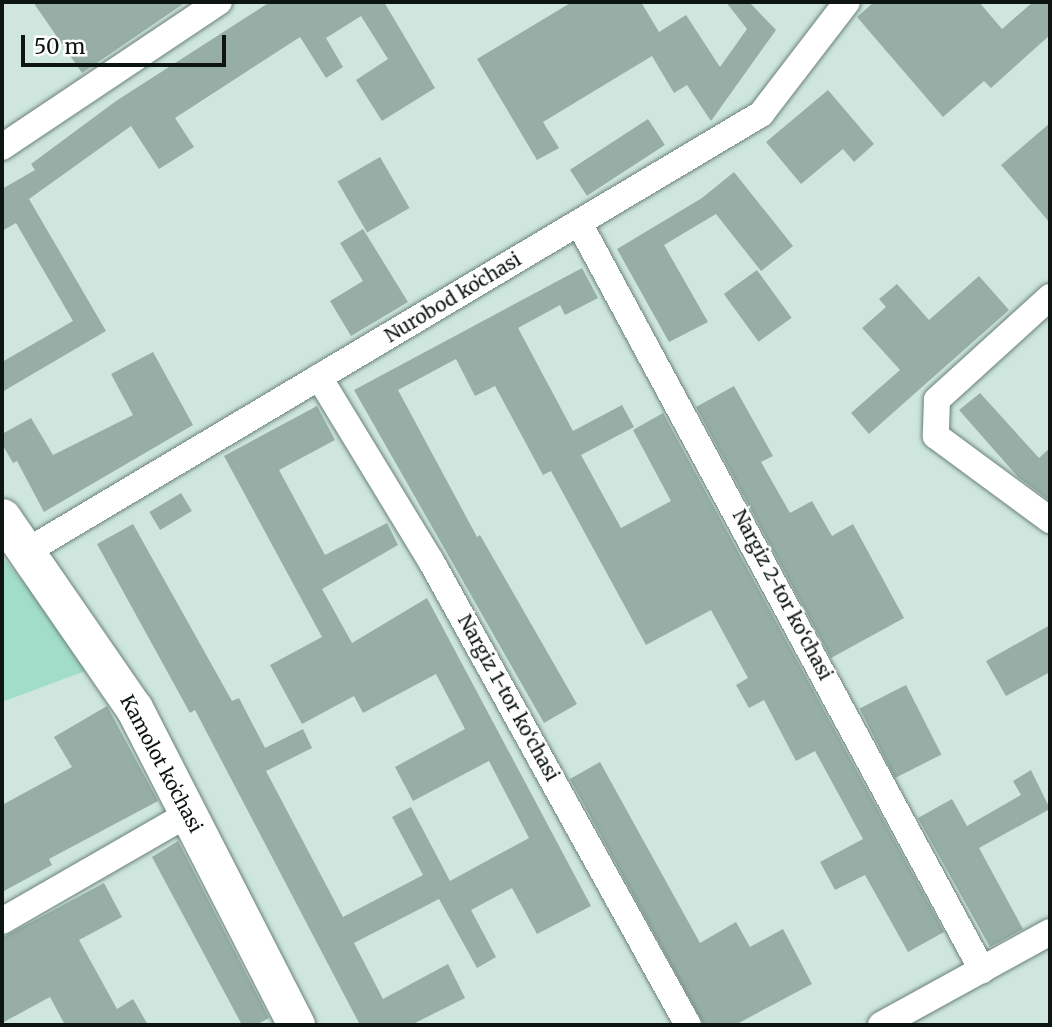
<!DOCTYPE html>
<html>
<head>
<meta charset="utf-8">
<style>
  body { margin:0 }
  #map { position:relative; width:1052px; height:1027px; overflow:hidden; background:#cee6de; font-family:Merriweather,serif }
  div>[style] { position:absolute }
  .green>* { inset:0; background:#a2ddca }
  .building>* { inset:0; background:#97aea6; transform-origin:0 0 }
  .roads { filter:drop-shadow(0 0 2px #6b817a) drop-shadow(0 0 2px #6b817a) }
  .street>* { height:26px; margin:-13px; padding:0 13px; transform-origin:13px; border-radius:13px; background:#fff }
  .secondary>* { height:37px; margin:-18.5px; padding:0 18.5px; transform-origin:18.5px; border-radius:18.5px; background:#fff }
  span { translate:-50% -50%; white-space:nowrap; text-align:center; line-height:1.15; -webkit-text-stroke:5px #fff; paint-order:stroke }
  .street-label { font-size:19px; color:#0c1512 }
  .frame { position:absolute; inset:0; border:4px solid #0c1512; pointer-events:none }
  .scale { position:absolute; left:21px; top:35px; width:205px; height:32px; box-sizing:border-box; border:4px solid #0c1512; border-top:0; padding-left:9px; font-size:21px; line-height:24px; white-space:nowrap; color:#0c1512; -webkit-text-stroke:5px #fff; paint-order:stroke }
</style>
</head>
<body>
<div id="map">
  <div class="green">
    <i style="clip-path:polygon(2px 557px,96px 667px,2px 702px)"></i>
  </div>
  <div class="building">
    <i style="clip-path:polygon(33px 2px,186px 2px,82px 73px)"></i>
    <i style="clip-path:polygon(270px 2px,384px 2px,435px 88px,382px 121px,356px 80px,388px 59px,361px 16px,326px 38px,343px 67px,326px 78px,300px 37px,175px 118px,194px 147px,159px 169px,131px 126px,29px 199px,106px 331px,2px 392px,2px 362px,73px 321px,16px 223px,2px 231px,2px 189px,35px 170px,31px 164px,116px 101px)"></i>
    <i style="clip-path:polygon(572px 2px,641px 2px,659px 32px,686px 15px,720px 67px,747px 29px,726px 2px,749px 2px,776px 30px,711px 121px,687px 85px,674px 93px,652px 56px,543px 122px,559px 148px,537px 160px,477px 59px)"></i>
    <i style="clip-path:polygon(874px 2px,979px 2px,1002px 29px,1033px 2px,1050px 2px,1050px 35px,991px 88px,984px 81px,943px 117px,857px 17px)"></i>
    <i style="clip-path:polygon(828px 90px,874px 144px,854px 162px,843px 149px,801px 184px,766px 142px)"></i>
    <i style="left:648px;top:119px;width:31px;height:93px;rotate:57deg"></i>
    <i style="clip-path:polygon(1050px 123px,1050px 223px,1001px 165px)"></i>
    <i style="left:380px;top:157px;width:59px;height:49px;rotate:60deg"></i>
    <i style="clip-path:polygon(734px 172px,793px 246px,761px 271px,716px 214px,664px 245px,708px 322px,669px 342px,617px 249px,702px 198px)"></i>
    <i style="clip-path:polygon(363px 229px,408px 302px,351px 336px,330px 301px,363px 281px,340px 243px)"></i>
    <i style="clip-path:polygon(582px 268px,598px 298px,565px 315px,560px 305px,518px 328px,573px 431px,622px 405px,634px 427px,581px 455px,621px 528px,671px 501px,633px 430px,663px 413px,944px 932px,908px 952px,865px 875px,835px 890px,820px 862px,863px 839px,815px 751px,796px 761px,764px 700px,749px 708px,736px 685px,748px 678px,711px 610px,646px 645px,551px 471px,543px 475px,495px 386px,475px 396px,456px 359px,398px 390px,477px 537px,480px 535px,577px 704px,544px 723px,354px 390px)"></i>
    <i style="left:757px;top:270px;width:59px;height:41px;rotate:54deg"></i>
    <i style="clip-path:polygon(979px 276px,1009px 310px,869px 434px,851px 413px,900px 370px,862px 328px,886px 307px,879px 299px,897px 284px,929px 320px)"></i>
    <i style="clip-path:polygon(153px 352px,193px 425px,44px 512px,17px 461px,13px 463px,2px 444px,2px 434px,31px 418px,53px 455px,133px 415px,111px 374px)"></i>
    <i style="clip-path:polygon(734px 386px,773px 456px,761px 462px,790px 513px,812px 501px,832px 536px,853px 524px,904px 618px,831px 658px,696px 407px)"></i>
    <i style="clip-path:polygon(980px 393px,1039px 458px,1050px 448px,1050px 501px,1018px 477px,959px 410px)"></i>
    <i style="clip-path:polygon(317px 406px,335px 440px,279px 470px,325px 555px,387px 523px,398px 545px,322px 589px,352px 643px,427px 598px,591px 906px,537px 934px,512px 888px,471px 910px,496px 957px,477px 968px,439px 899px,354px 943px,383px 999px,448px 964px,465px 998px,411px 1025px,360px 1025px,195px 710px,190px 713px,97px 544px,133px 524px,232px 701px,239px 698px,265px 748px,303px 729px,312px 748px,266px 771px,343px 917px,423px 875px,392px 817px,411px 807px,450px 881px,529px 838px,489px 761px,413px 801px,395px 767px,465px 729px,436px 674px,363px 713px,354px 696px,302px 724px,270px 665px,322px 637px,224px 456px)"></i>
    <i style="left:181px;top:493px;width:21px;height:37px;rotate:59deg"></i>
    <i style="clip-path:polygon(1050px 625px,1050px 672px,1006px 696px,986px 661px)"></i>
    <i style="left:906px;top:685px;width:78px;height:52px;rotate:63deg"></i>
    <i style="clip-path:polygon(107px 706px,158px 801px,49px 859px,52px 865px,2px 892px,2px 805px,72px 767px,54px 737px)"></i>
    <i style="clip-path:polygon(600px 762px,700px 943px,736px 922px,750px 947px,783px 929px,812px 984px,735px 1025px,704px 1025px,570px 779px)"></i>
    <i style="clip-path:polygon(1031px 770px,1050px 809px,979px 848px,1023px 929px,990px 947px,918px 818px,952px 799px,967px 826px,1021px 795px,1013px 781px)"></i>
    <i style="clip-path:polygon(178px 841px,269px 1018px,256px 1025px,242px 1025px,152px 857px)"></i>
    <i style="clip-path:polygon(104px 883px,122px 917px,79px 940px,117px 1009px,133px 999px,148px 1025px,65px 1025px,50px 997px,2px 1023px,2px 938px)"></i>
  </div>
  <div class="roads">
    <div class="street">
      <i style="left:2px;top:147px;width:261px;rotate:-33.8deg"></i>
      <i style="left:579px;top:223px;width:849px;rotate:61.65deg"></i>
      <i style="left:1050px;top:297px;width:153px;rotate:137.7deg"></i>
      <i style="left:937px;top:400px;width:36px;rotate:92deg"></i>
      <i style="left:936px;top:436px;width:142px;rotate:36.4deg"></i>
      <i style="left:319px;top:377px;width:215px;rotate:58.7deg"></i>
      <i style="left:431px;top:561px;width:530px;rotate:61.02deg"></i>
      <i style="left:24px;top:553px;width:858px;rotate:-30.78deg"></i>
      <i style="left:761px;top:114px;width:141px;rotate:-52.5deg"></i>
      <i style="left:2px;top:921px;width:215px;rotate:-29.9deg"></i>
      <i style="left:881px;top:1025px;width:193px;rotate:-28.8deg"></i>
    </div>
    <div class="secondary">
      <i style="left:2px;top:517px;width:232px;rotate:55.4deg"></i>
      <i style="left:134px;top:708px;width:356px;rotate:62.9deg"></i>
    </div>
  </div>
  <div class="street-label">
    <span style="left:453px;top:298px;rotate:-31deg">Nurobod koʻchasi</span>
    <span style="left:782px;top:595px;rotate:62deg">Nargiz 2-tor ko‘chasi</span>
    <span style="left:508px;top:698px;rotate:61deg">Nargiz 1-tor ko‘chasi</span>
    <span style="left:161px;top:764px;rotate:62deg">Kamolot koʻchasi</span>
  </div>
  <div class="frame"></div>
  <div class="scale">50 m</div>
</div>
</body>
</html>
